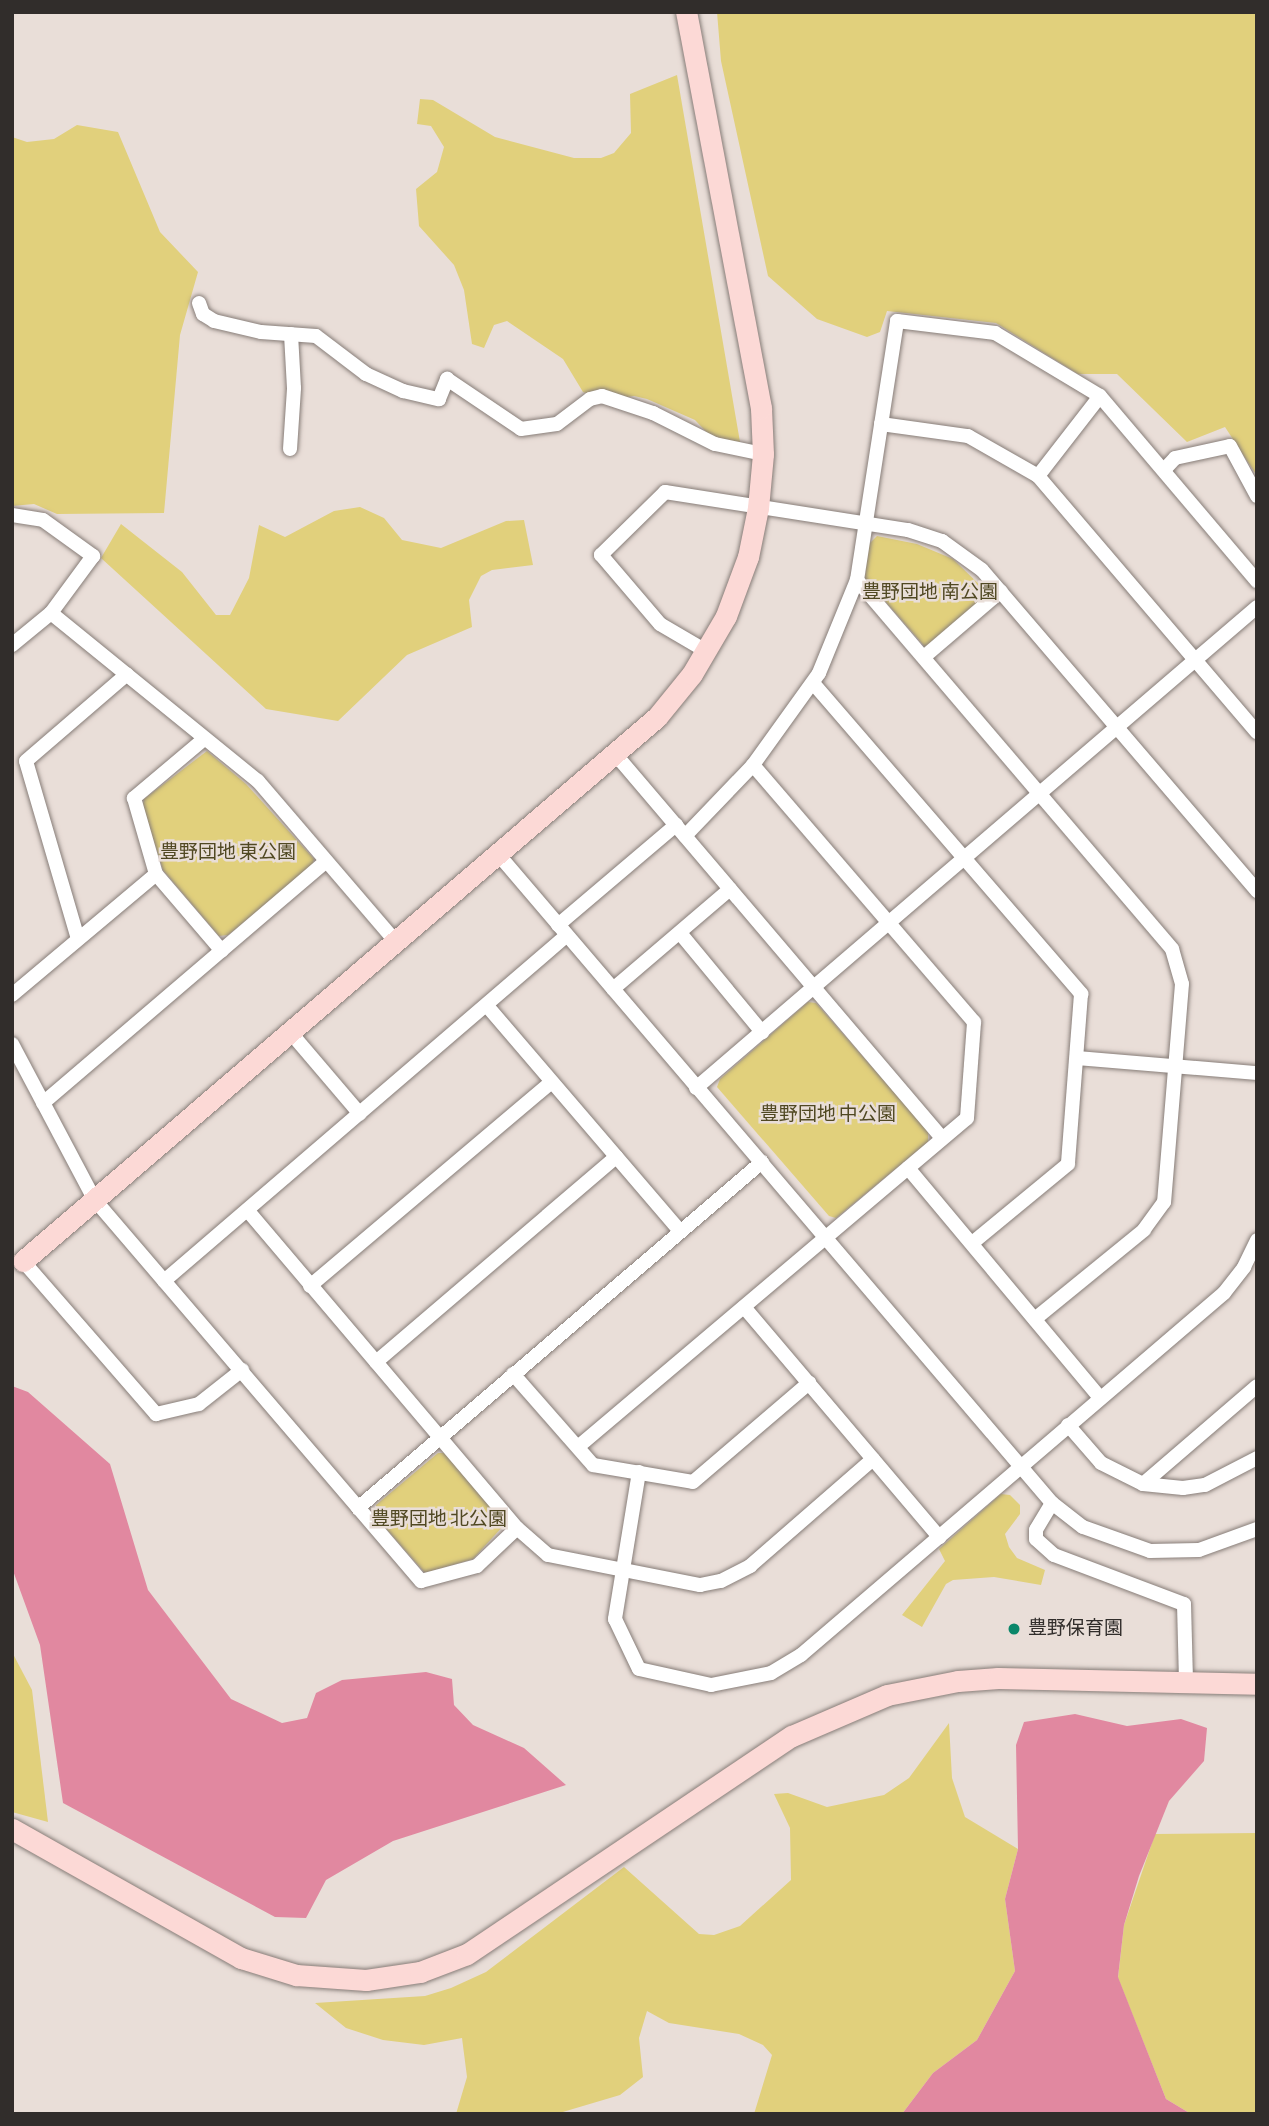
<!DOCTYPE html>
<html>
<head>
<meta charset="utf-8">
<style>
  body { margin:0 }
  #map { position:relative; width:1269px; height:2126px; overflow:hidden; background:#e9ded8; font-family:"Alegreya Sans","Noto Sans JP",sans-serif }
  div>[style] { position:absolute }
  .green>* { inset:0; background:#e1d07c }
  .water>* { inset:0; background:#e188a0 }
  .roads { filter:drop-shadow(0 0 2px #877d78) drop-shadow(0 0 2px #877d78) }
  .street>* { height:14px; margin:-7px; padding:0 7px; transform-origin:7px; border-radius:7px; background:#fff }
  .secondary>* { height:21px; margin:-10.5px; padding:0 10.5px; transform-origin:10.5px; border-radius:10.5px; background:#fcd9d6 }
  .dots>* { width:19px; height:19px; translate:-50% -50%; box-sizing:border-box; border:4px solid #e9ded8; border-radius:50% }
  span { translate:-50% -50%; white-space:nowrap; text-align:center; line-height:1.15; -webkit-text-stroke:5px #e9ded8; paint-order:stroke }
  .park-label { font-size:19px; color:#504822 }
  .poi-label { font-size:19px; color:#312d2b }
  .left { translate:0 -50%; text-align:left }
  .frame { position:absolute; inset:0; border:14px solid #312d2b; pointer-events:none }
</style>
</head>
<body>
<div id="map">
  <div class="green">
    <i style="clip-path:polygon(717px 12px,1257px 12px,1257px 476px,1225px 427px,1187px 442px,1117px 374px,1078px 374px,996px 323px,887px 311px,880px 332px,867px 337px,817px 319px,768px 276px,721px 61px)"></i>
    <i style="clip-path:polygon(677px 75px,740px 442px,714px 440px,695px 420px,647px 399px,634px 396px,608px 400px,583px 392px,563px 359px,507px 321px,494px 325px,484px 348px,472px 344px,464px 290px,454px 265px,419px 226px,416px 189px,437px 172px,444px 147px,431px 126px,417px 124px,420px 99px,433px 100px,495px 137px,574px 158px,601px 158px,614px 153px,631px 133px,630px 94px)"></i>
    <i style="clip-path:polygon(77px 125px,118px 132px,160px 232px,198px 272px,180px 335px,164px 513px,57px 514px,34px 504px,12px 506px,12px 137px,27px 142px,54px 139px)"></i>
    <i style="clip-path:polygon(360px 507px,384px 518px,402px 540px,441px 548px,506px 521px,524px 520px,533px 565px,492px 570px,481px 576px,469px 600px,472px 627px,407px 655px,338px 721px,266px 709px,101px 558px,121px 524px,182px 572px,216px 615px,230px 615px,249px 578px,259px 525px,285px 537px,334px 511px)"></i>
    <i style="clip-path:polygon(877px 536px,917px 544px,953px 559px,989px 594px,926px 648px,865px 578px,869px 544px)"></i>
    <i style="clip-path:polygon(207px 751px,246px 784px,314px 859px,312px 867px,228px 935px,219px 936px,163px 870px,143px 806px,144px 799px)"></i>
    <i style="clip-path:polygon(808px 1002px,816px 1003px,928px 1131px,928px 1142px,836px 1218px,829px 1216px,717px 1087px,720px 1079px)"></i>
    <i style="clip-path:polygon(438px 1453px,445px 1453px,505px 1524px,473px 1559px,425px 1573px,375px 1516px,376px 1505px)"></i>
    <i style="clip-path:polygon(1001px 1494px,1010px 1495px,1020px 1505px,1020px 1514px,1005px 1534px,1009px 1547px,1017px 1558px,1045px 1570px,1041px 1585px,994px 1577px,953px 1580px,946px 1584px,922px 1627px,902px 1615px,945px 1561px,939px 1549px)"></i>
    <i style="clip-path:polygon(12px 1652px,32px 1690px,48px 1822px,12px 1812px)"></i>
    <i style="clip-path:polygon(949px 1723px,952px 1778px,965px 1817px,1018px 1849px,1005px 1899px,1015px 1971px,977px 2040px,933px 2073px,902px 2114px,754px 2114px,772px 2055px,763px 2045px,739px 2034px,669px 2023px,647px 2011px,639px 2038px,643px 2077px,620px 2095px,556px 2114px,456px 2114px,467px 2077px,462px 2038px,424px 2045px,383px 2040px,346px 2028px,315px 2003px,425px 1996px,451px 1988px,486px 1972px,624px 1867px,699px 1934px,714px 1935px,740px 1926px,791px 1880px,790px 1828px,774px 1794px,788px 1793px,827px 1807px,884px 1795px,909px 1778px)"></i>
    <i style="clip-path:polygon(1257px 1833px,1257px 2114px,1191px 2114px,1166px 2099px,1118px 1978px,1124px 1925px,1155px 1834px)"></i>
  </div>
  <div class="water">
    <i style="clip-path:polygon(12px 1386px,28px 1392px,110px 1464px,148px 1590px,231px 1699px,282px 1723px,307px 1718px,316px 1693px,342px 1680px,426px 1672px,452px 1679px,454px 1705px,473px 1725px,524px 1748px,566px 1785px,393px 1841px,326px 1880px,306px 1918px,275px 1917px,63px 1803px,40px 1645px,12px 1568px)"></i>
    <i style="clip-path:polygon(1075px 1714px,1127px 1726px,1181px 1719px,1207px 1728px,1204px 1761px,1169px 1801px,1139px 1876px,1124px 1925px,1118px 1977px,1166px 2099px,1191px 2114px,902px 2114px,933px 2073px,977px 2040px,1015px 1971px,1005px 1899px,1018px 1849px,1016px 1745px,1024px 1722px)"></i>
  </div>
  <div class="roads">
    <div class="street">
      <i style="left:199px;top:303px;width:12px;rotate:70deg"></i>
      <i style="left:203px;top:314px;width:13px;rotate:32deg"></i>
      <i style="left:214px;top:321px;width:48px;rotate:13.2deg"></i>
      <i style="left:261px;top:332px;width:55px;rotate:4.2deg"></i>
      <i style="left:316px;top:336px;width:63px;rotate:37.2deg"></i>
      <i style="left:366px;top:374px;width:41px;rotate:24.7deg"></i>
      <i style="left:403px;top:391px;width:37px;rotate:13deg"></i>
      <i style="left:439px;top:399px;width:22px;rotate:-68deg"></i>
      <i style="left:447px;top:379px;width:89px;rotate:34deg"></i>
      <i style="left:521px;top:429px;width:36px;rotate:-8deg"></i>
      <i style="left:557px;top:424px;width:41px;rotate:-37.1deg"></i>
      <i style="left:590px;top:399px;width:12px;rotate:-14deg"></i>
      <i style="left:602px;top:396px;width:54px;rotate:18.4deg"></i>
      <i style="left:653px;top:413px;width:69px;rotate:26.6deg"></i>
      <i style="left:715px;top:444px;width:49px;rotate:11.8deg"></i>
      <i style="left:881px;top:424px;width:88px;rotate:7.9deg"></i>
      <i style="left:968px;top:436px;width:81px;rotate:29.7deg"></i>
      <i style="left:1038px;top:476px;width:337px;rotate:49.5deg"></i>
      <i style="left:290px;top:449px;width:61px;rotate:-86.2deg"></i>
      <i style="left:294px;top:388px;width:54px;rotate:-93.2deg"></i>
      <i style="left:1164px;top:470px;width:16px;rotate:-47deg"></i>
      <i style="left:1175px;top:458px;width:56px;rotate:-12.3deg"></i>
      <i style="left:1230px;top:446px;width:57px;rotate:61.6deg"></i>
      <i style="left:1038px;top:476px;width:101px;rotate:-52.2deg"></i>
      <i style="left:12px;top:515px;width:31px;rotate:9deg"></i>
      <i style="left:43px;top:520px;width:62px;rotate:35.8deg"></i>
      <i style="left:93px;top:556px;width:71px;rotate:126.4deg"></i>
      <i style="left:51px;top:613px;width:267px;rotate:39.1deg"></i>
      <i style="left:258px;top:781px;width:212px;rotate:49.4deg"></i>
      <i style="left:857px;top:580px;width:485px;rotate:49.5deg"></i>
      <i style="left:1172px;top:949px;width:36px;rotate:74deg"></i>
      <i style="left:1182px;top:984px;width:219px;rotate:94.7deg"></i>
      <i style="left:1164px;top:1202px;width:34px;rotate:126deg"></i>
      <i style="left:1144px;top:1230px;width:141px;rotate:140.8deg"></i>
      <i style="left:12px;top:645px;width:50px;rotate:-39.4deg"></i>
      <i style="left:706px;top:651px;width:53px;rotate:-149.6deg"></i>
      <i style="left:660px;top:624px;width:91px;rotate:-130.5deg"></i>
      <i style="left:601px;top:555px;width:90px;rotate:-44.5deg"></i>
      <i style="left:665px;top:492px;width:246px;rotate:8.9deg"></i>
      <i style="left:908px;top:530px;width:36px;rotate:18deg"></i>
      <i style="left:942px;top:541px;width:49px;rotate:35.9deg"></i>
      <i style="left:982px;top:570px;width:423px;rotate:49.4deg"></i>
      <i style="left:924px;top:657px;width:101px;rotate:-40.6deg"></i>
      <i style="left:813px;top:683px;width:411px;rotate:49.2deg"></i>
      <i style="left:1081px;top:994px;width:170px;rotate:94.4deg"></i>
      <i style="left:1068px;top:1164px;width:124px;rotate:140.5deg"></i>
      <i style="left:204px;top:739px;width:92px;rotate:139.9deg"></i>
      <i style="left:134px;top:798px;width:79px;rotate:73.9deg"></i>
      <i style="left:156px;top:874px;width:101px;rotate:49.4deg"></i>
      <i style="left:616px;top:755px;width:503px;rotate:49.6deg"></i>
      <i style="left:685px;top:836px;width:98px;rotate:-46.2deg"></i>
      <i style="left:753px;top:765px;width:113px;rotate:-54.3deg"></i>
      <i style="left:819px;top:673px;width:100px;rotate:-67.8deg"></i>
      <i style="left:857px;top:580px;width:262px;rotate:-81.2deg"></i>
      <i style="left:897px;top:321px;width:99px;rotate:7deg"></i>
      <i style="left:995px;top:333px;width:122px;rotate:31deg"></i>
      <i style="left:1100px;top:396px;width:243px;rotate:49.7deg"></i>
      <i style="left:498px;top:854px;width:853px;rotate:49.52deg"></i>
      <i style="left:1052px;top:1503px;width:39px;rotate:38deg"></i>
      <i style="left:1083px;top:1527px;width:71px;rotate:19.7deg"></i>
      <i style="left:1150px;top:1551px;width:49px;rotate:-1.2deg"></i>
      <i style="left:1199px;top:1550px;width:62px;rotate:-19.9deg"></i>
      <i style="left:558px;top:925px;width:155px;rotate:-40.3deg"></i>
      <i style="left:680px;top:933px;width:129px;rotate:50.4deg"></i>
      <i style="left:78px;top:939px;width:185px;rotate:-106.3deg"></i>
      <i style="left:26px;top:761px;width:133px;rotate:-40.7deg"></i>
      <i style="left:613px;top:989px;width:154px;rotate:-40.5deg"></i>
      <i style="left:12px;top:995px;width:188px;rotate:-40deg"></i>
      <i style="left:488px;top:1007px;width:296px;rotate:49.4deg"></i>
      <i style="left:291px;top:1033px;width:106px;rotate:49.6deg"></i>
      <i style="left:12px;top:1044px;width:175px;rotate:62.1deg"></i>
      <i style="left:94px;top:1199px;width:503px;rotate:49.44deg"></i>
      <i style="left:421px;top:1581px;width:58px;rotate:-15deg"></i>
      <i style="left:477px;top:1566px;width:55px;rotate:-43.5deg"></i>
      <i style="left:1077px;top:1058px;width:181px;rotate:4.8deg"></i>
      <i style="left:696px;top:1088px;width:739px;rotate:-40.61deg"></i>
      <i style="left:43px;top:1103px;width:372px;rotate:-40.5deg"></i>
      <i style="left:908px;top:1168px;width:300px;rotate:50.1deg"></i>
      <i style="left:248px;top:1211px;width:416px;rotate:49.7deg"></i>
      <i style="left:517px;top:1528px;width:41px;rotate:41.1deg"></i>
      <i style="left:548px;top:1555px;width:155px;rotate:11.2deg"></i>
      <i style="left:700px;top:1585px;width:21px;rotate:-11deg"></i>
      <i style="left:721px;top:1581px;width:33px;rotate:-27deg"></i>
      <i style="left:750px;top:1566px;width:163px;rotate:-41deg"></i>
      <i style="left:23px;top:1261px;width:203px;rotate:49deg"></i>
      <i style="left:156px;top:1414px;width:44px;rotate:-13.1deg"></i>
      <i style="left:199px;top:1404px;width:55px;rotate:-38.3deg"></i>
      <i style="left:164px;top:1281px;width:530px;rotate:-40.64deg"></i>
      <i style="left:310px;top:1286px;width:316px;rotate:-40.2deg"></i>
      <i style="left:744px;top:1307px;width:302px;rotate:49.7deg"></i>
      <i style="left:376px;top:1362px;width:316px;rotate:-40.5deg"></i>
      <i style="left:513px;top:1374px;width:121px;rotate:48.7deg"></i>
      <i style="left:593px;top:1465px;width:101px;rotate:9.6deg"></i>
      <i style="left:693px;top:1482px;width:153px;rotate:-40.5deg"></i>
      <i style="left:1068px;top:1425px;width:50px;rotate:49deg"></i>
      <i style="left:1101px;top:1463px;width:47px;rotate:26.6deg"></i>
      <i style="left:1143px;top:1484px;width:40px;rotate:5.7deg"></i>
      <i style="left:1183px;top:1488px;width:22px;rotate:-8deg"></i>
      <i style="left:1205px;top:1485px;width:59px;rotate:-27.4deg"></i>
      <i style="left:579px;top:1446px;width:508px;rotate:-40.21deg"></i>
      <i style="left:967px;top:1118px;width:96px;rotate:-85.8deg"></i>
      <i style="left:974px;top:1022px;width:339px;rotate:-130.7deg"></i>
      <i style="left:639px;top:1472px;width:149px;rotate:99.3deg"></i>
      <i style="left:615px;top:1619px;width:55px;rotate:64.4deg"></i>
      <i style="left:639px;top:1669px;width:74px;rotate:12.5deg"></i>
      <i style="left:711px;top:1685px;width:61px;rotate:-11.3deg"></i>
      <i style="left:771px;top:1673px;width:35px;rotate:-31deg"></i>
      <i style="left:801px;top:1655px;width:557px;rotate:-40.56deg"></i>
      <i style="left:1224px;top:1293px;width:33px;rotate:-52deg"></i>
      <i style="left:1244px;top:1267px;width:30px;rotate:-64deg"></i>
      <i style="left:1143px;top:1484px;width:150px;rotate:-40.7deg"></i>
      <i style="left:1052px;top:1503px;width:31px;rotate:121deg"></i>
      <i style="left:1036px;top:1530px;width:9px;rotate:90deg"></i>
      <i style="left:1036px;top:1539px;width:24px;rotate:42deg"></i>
      <i style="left:1054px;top:1555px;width:139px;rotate:20.7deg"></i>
      <i style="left:1184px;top:1604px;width:79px;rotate:88.5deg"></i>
      <i style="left:358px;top:1508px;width:532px;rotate:-40.58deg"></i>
    </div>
    <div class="secondary">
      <i style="left:23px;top:1261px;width:835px;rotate:-40.63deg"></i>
      <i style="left:657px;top:717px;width:55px;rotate:-50.9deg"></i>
      <i style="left:692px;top:674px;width:67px;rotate:-59.6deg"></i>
      <i style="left:726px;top:616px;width:63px;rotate:-69.6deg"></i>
      <i style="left:748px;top:557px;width:50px;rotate:-78.5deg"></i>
      <i style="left:758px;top:508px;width:54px;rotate:-84.7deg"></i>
      <i style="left:763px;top:454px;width:46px;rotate:-92.5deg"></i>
      <i style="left:761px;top:408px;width:403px;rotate:-100.7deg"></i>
      <i style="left:12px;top:1829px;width:263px;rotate:29.4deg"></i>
      <i style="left:241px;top:1958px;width:58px;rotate:17.2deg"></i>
      <i style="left:296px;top:1975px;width:70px;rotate:4.1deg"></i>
      <i style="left:366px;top:1980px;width:55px;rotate:-8.4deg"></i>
      <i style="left:420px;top:1972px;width:50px;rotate:-21deg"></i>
      <i style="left:467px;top:1954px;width:391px;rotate:-33.9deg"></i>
      <i style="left:792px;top:1736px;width:103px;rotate:-23.3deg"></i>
      <i style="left:887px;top:1695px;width:72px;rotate:-11.2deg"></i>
      <i style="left:958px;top:1681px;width:40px;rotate:-4.3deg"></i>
      <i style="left:998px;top:1678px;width:259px;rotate:1.3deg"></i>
    </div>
  </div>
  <div class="dots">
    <i style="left:1014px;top:1629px;background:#0a876a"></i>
  </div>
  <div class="park-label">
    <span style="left:930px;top:593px">豊野団地 南公園</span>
    <span style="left:228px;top:853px">豊野団地 東公園</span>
    <span style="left:828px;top:1115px">豊野団地 中公園</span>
    <span style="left:439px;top:1520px">豊野団地 北公園</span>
  </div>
  <div class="poi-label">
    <span class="left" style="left:1028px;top:1629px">豊野保育園</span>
  </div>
  <div class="frame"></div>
</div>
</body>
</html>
